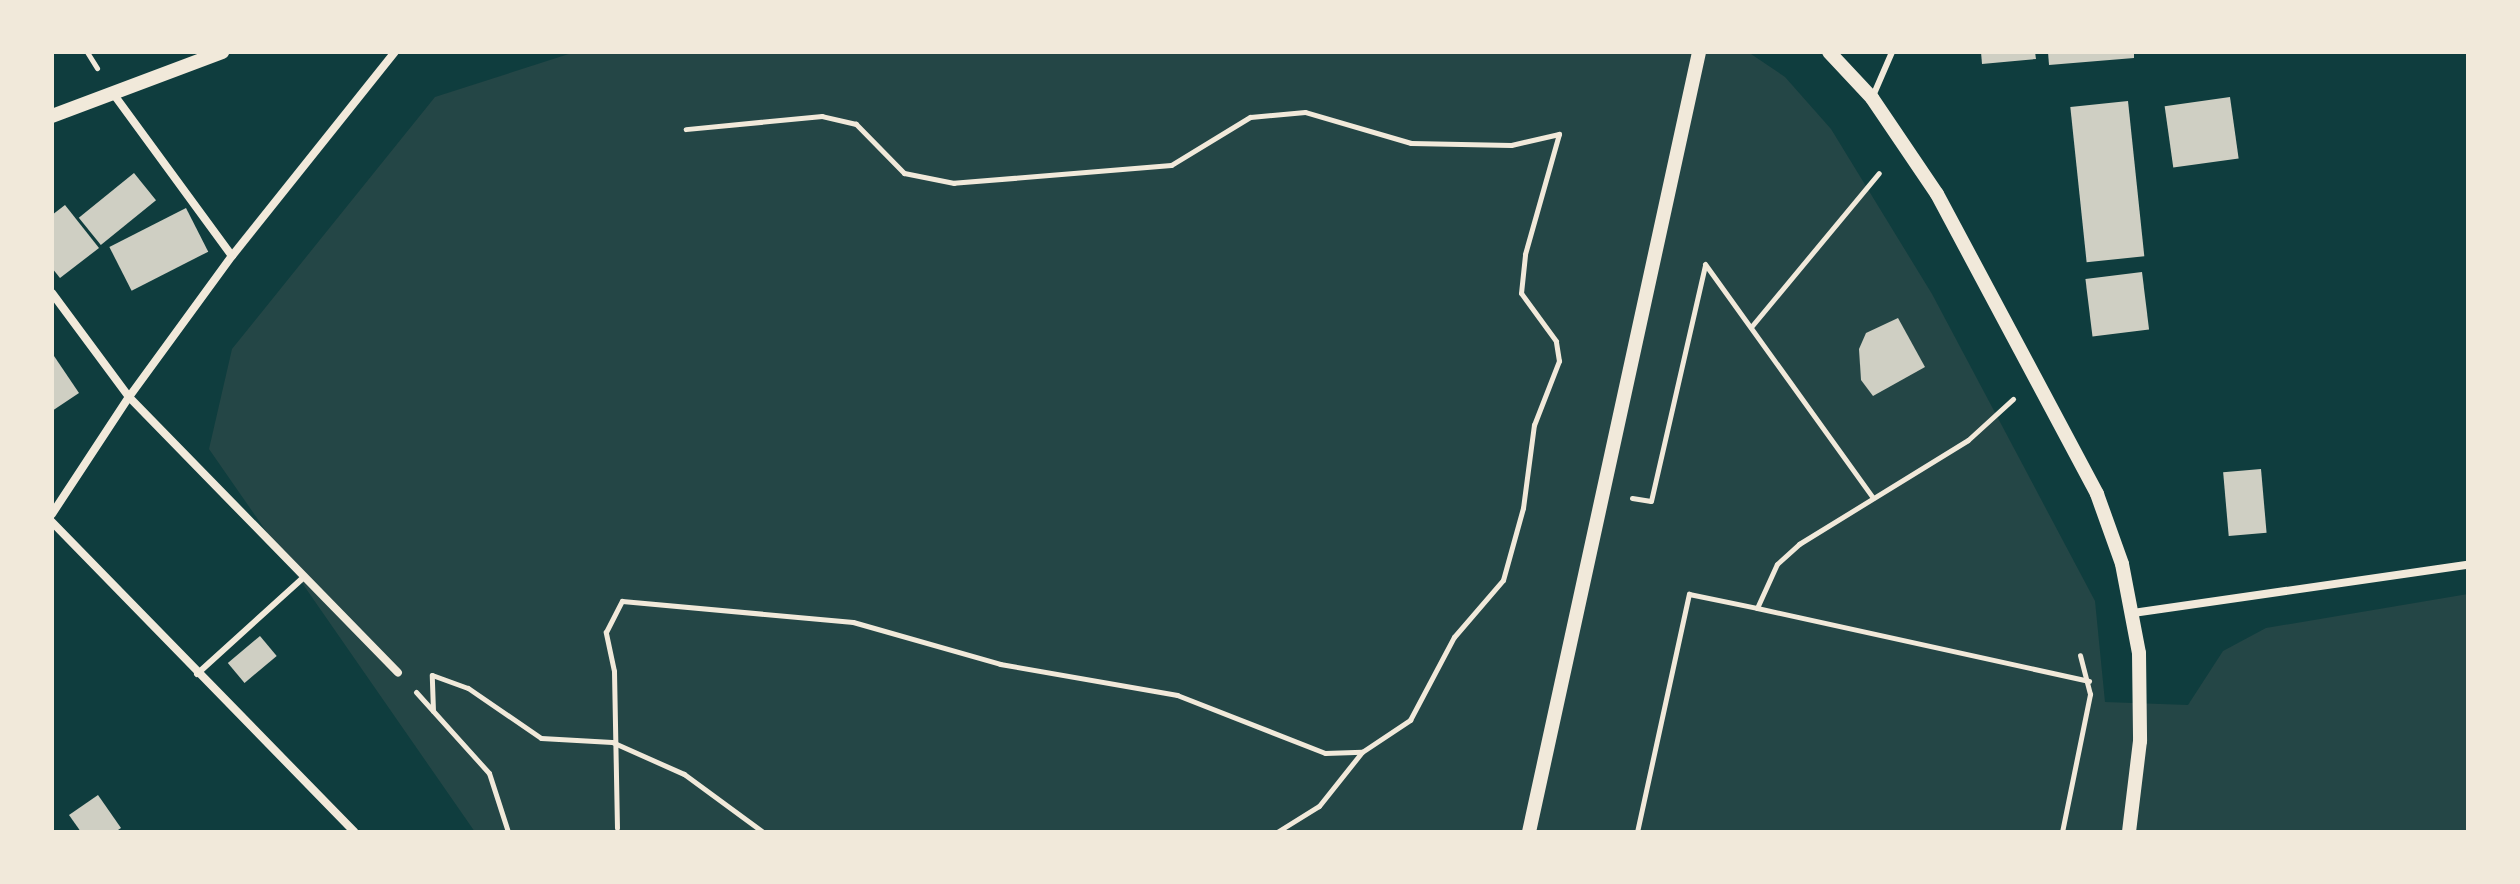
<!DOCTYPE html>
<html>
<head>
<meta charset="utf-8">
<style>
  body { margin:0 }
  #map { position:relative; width:2520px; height:884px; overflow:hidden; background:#0f3d3e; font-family:"Noto Serif",serif }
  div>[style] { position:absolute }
  .green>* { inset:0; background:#244646 }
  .building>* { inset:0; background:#cfcfc3; transform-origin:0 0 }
  .path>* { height:5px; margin:-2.5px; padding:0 2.5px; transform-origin:2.5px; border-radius:2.5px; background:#f1e9da }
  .service>* { height:6px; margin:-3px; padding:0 3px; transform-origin:3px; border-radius:3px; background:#f1e9da }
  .minor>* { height:8px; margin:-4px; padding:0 4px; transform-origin:4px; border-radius:4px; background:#f1e9da }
  .tertiary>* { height:14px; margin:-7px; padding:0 7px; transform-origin:7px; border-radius:7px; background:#f1e9da }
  span { translate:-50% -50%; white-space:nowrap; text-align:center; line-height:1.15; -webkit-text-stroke:7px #f1e9da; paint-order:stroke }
  .frame { position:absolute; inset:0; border:54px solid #f1e9da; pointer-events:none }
</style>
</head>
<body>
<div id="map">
  <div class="green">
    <i style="clip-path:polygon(575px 52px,1748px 52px,1785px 77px,1831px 129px,1932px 294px,2095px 601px,2105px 702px,2188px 705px,2223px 651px,2266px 628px,2468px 594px,2468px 832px,475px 832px,209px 449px,232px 349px,435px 97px)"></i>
  </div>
  <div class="building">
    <i style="clip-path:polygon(1981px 52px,2035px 52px,2036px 59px,1982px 64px)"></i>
    <i style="clip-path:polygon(2048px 52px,2134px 52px,2134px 58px,2049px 65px)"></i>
    <i style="left:2230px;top:97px;width:62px;height:66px;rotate:82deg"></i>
    <i style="left:2128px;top:101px;width:156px;height:58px;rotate:84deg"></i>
    <i style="left:134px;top:173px;width:35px;height:71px;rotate:51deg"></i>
    <i style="clip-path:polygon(65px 205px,99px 248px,60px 278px,52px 268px,52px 215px)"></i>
    <i style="left:186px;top:208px;width:49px;height:86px;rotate:63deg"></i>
    <i style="left:2142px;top:272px;width:58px;height:57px;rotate:83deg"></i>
    <i style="clip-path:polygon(1898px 318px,1925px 367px,1873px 396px,1861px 380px,1859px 349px,1866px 333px)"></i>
    <i style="clip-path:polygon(52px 353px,79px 393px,52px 411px)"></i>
    <i style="left:2261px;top:469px;width:64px;height:38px;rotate:85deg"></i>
    <i style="left:260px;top:636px;width:26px;height:42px;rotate:50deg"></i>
    <i style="clip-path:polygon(98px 795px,121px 828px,115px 832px,81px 832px,69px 815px)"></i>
  </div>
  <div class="path">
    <i style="left:87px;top:52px;width:19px;rotate:58deg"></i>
    <i style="left:1705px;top:264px;width:288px;rotate:54.3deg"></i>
    <i style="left:1751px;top:327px;width:200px;rotate:-50.3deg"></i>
    <i style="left:1632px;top:498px;width:19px;rotate:9deg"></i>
    <i style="left:1651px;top:501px;width:242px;rotate:-77.1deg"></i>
    <i style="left:1757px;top:608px;width:340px;rotate:12.4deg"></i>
    <i style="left:416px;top:692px;width:109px;rotate:48deg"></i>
    <i style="left:489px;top:773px;width:62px;rotate:72.1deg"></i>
    <i style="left:433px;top:711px;width:36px;rotate:-92deg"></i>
    <i style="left:432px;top:675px;width:38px;rotate:20deg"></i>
    <i style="left:468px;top:688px;width:88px;rotate:34.4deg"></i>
    <i style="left:541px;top:738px;width:71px;rotate:3.2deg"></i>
    <i style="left:612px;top:742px;width:79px;rotate:24deg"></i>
    <i style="left:684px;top:774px;width:98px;rotate:36.3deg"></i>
    <i style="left:617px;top:828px;width:157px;rotate:-91.1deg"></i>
    <i style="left:614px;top:671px;width:40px;rotate:-102deg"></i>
    <i style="left:606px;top:632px;width:35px;rotate:-63deg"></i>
    <i style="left:622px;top:601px;width:232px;rotate:5.2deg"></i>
    <i style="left:853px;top:622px;width:153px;rotate:15.9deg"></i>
    <i style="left:1000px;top:664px;width:180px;rotate:9.9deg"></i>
    <i style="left:1177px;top:695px;width:159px;rotate:21.4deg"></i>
    <i style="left:1325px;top:753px;width:37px;rotate:-2deg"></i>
    <i style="left:1362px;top:752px;width:58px;rotate:-33.7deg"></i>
    <i style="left:1410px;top:720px;width:94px;rotate:-62.1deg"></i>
    <i style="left:1454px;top:637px;width:75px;rotate:-49.3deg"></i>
    <i style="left:1503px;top:580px;width:75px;rotate:-74.5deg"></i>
    <i style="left:1523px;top:508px;width:84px;rotate:-82.5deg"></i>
    <i style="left:1534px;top:425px;width:69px;rotate:-68.7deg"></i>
    <i style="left:1559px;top:361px;width:20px;rotate:-99deg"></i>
    <i style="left:1556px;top:341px;width:59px;rotate:-126.1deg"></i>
    <i style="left:1521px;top:293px;width:39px;rotate:-84deg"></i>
    <i style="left:1525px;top:254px;width:125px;rotate:-74.2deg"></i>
    <i style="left:1559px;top:134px;width:49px;rotate:167.1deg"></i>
    <i style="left:1511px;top:145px;width:100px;rotate:-178.9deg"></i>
    <i style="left:1411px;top:143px;width:110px;rotate:-163.7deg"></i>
    <i style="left:1305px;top:112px;width:55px;rotate:174.8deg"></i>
    <i style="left:1250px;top:117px;width:92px;rotate:148.7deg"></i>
    <i style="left:1171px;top:165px;width:218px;rotate:175.3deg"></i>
    <i style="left:954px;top:183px;width:51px;rotate:-168.7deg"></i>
    <i style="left:904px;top:173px;width:69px;rotate:-134.4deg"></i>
    <i style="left:856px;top:124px;width:35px;rotate:-167deg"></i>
    <i style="left:822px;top:116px;width:137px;rotate:174.5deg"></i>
    <i style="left:1277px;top:832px;width:49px;rotate:-31.8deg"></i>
    <i style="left:1319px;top:806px;width:69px;rotate:-51.5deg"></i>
    <i style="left:1637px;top:832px;width:244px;rotate:-77.7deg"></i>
    <i style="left:1689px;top:594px;width:69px;rotate:11.6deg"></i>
    <i style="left:1757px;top:608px;width:48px;rotate:-65.6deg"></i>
    <i style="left:1777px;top:564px;width:30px;rotate:-42deg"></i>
    <i style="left:1799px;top:544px;width:198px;rotate:-31.6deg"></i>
    <i style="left:1968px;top:440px;width:61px;rotate:-42.3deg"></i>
    <i style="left:2062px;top:832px;width:141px;rotate:-78.5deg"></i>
    <i style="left:2090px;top:694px;width:40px;rotate:-104.4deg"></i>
  </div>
  <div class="service">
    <i style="left:1873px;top:96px;width:48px;rotate:-66.6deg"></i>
    <i style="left:197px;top:674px;width:143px;rotate:-42.2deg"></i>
  </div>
  <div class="minor">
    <i style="left:112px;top:92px;width:203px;rotate:53.8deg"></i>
    <i style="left:52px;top:293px;width:129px;rotate:53.5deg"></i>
    <i style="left:129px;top:397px;width:385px;rotate:45.7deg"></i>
    <i style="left:52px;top:514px;width:140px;rotate:-56.7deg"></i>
    <i style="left:129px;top:397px;width:175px;rotate:-53.9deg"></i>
    <i style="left:232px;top:256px;width:261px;rotate:-51.4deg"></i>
    <i style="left:52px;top:522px;width:433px;rotate:45.7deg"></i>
    <i style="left:2133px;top:613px;width:338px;rotate:-8.2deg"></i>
  </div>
  <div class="tertiary">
    <i style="left:1829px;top:52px;width:63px;rotate:46.9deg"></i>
    <i style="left:1872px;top:98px;width:116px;rotate:55.9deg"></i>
    <i style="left:1937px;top:194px;width:340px;rotate:61.9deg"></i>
    <i style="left:2097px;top:494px;width:74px;rotate:70.3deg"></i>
    <i style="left:2122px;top:564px;width:91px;rotate:79.2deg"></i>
    <i style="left:2139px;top:653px;width:88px;rotate:89.3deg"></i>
    <i style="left:2140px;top:741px;width:92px;rotate:96.9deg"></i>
    <i style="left:52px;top:116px;width:182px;rotate:-20.6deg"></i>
    <i style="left:1529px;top:832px;width:798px;rotate:-77.7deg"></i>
  </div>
  <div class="frame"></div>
</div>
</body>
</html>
